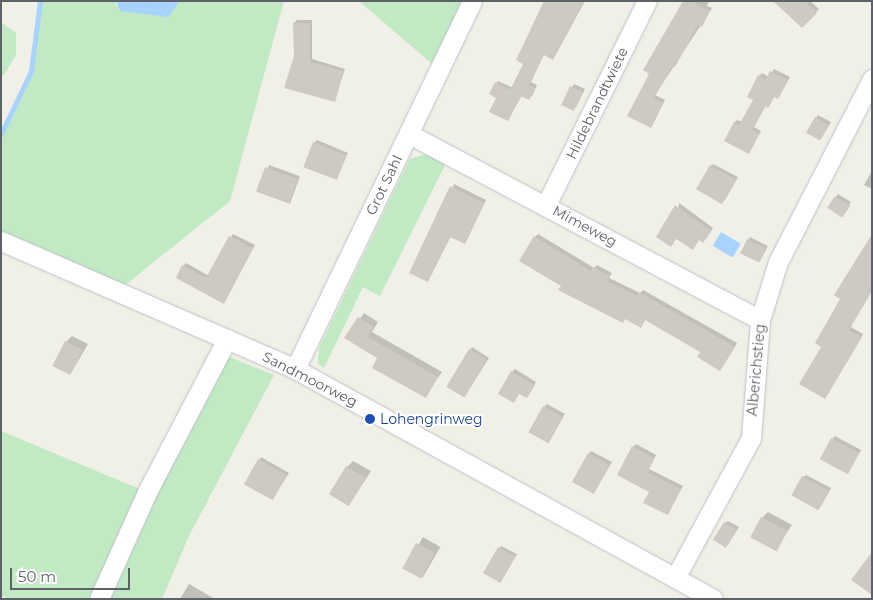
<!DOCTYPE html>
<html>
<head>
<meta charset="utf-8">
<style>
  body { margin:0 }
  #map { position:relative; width:873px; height:600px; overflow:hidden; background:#f1f0e6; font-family:Montserrat,sans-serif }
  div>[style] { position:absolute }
  .green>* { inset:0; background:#c1eac4 }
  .water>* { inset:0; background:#a8d2ff; transform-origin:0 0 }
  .shadow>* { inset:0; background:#0003; transform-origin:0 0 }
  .stream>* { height:5px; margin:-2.5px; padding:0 2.5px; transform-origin:2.5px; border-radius:2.5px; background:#a8d2ff }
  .building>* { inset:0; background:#cccac3; transform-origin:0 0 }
  .roads { filter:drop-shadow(0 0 1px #bebfc6) drop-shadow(0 0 1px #bebfc6) }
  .street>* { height:19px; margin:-9.5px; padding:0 9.5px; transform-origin:9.5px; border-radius:9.5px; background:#fff }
  .dots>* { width:14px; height:14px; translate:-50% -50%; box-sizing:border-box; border:2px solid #fff; border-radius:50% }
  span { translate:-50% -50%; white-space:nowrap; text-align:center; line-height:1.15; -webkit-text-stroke:4px #fff; paint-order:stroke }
  .street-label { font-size:14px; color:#5d6168 }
  .transit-label { font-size:14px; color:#164399 }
  .left { translate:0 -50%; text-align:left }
  .frame { position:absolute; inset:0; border:2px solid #5d6168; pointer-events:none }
  .scale { position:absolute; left:10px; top:568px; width:120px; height:22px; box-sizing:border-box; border:2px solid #5d6168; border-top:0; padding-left:6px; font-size:15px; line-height:18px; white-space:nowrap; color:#5d6168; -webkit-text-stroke:4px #fff; paint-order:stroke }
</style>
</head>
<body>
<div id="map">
  <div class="green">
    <i style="clip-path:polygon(40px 1px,116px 1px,116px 6px,180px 1px,284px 1px,230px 201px,114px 294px,1px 246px,1px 134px,31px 71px)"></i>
    <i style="clip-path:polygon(359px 1px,472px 1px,439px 70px)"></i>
    <i style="clip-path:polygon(1px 22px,16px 33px,16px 55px,4px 75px,1px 75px)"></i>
    <i style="clip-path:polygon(427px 154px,446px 163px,380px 296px,363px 287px,324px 368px,318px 364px,319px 348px,384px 212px,410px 159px)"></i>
    <i style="clip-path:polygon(220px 353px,274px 375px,189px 536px,162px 599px,9px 599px,1px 595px,1px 431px,147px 492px)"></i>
  </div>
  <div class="water">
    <i style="clip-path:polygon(116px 1px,180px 1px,168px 17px,120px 11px)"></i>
    <i style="left:721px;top:232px;width:23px;height:16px;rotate:31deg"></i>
  </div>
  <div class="shadow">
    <i style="clip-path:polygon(545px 1px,585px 1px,555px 56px,544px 54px,531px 82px,537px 85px,532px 96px,529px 98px,522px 95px,508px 120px,496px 83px,498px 81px,513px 88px,525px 63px)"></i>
    <i style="clip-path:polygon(684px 1px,709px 1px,707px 6px,712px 8px,655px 95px,665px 100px,653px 124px,651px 73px)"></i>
    <i style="clip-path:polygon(782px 1px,810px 1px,819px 9px,802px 27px)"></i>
    <i style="clip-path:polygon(297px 20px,312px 20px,312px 59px,345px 69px,334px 101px,295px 56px,294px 23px)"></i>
    <i style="clip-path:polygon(774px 69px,790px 77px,780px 95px,775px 96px,768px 107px,766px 105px,754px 127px,761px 131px,749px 153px,725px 140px,735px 122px,737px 120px,742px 122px,754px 99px,759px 76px,762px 73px,769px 77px)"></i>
    <i style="clip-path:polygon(574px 84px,585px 89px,576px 107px,563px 105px)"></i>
    <i style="clip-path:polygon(818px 115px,831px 122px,821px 139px,816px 118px)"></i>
    <i style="clip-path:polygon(317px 140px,348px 153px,336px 179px,314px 143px)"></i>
    <i style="clip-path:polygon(713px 164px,738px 177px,725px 200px,711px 166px)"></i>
    <i style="left:269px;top:165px;width:33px;height:29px;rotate:20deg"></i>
    <i style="clip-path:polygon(872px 171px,872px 189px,864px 185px)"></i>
    <i style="clip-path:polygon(454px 184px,486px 200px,467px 240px,464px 243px,451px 236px,428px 281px)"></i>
    <i style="clip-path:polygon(838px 194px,851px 202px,844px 214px,836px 197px)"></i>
    <i style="clip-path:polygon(679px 203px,713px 228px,706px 239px,700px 239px,693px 248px,676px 238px)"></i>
    <i style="clip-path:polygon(233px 234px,255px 245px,226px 299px,183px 266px,186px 263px,209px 276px)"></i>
    <i style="clip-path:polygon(538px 234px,594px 268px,597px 265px,612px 273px,609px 278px,640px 293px,643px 290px,737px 343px,723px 366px,720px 369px,701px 352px,646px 319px,641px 326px,626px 318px,623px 321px,563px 285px,535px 237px)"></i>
    <i style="left:750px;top:237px;width:20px;height:17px;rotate:27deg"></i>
    <i style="clip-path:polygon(872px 237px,851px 327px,863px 334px,825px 398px,823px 346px)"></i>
    <i style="clip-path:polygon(364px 313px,378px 322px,372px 332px,442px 372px,425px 396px,379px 358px,346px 337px)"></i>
    <i style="clip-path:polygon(72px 336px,88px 344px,71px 373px,66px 342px)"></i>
    <i style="clip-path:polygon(472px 347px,489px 358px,465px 396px,470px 350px)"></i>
    <i style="clip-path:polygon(515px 369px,536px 382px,529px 394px,512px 372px)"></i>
    <i style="clip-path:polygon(547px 404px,565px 414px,548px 442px,544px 407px)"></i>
    <i style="clip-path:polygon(835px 436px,861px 450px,848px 472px,832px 439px)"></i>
    <i style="clip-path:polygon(636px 444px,656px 455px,649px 469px,683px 486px,667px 514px,651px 492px,633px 447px)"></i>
    <i style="clip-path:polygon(591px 451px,612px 462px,594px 492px,589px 454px)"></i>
    <i style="clip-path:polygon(261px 457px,289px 473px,273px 498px,259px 460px)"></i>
    <i style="clip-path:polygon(353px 461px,371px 471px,349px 505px,347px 467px)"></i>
    <i style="clip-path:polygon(806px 475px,831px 488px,821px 506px,803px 477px)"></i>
    <i style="clip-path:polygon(768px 512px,792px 525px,775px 550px,762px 518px)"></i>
    <i style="clip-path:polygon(728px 521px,739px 527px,727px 546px,725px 523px)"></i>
    <i style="left:423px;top:537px;width:20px;height:36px;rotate:30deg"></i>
    <i style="clip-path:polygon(501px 546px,517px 554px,501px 581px,499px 548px)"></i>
    <i style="clip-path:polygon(189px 584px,215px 599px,180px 599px)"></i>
  </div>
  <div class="stream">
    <i style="left:1px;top:134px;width:70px;rotate:-64.5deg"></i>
    <i style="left:31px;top:71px;width:71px;rotate:-82.7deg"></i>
  </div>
  <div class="building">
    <i style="clip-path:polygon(544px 1px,584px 1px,553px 60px,544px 55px,529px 85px,535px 88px,529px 100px,521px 96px,508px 121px,489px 112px,496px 98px,489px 94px,495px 82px,510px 90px,523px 64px,516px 60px)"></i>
    <i style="clip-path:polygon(683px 1px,691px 1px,710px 11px,702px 27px,698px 25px,675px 67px,672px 66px,654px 98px,663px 103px,651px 128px,627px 116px,649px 74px,643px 70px)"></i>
    <i style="clip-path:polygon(773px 1px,805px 1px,817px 13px,802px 28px)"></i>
    <i style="clip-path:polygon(293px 23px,310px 23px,310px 62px,344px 71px,335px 102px,284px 88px,294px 56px)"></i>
    <i style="clip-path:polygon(770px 71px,788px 80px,778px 99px,774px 97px,768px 108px,765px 106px,752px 130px,759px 134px,749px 154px,724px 141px,734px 122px,739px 125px,753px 100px,747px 97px,758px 75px,766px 79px)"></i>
    <i style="left:570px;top:86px;width:14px;height:21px;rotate:25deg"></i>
    <i style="left:815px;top:117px;width:16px;height:18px;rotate:30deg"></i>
    <i style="left:313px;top:142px;width:36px;height:27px;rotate:21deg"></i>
    <i style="left:710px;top:165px;width:30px;height:28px;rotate:30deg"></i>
    <i style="left:265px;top:167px;width:35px;height:26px;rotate:20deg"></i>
    <i style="clip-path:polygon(450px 186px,484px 203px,465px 244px,450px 237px,428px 282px,409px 273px)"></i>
    <i style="left:835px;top:196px;width:18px;height:14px;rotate:34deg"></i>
    <i style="clip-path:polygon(675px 205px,711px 231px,703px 243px,699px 240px,693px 250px,676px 239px,671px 247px,656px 237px)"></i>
    <i style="clip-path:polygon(872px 234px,872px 291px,849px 330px,862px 337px,825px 399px,799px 384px,821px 347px,815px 343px,840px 299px,834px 295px)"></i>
    <i style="clip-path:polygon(229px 236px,253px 248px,224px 304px,176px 278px,182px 265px,206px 278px)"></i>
    <i style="clip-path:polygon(534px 236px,591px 271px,593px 267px,610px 276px,607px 281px,637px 296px,639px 292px,735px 347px,720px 371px,697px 357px,700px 352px,645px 320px,641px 328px,625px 319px,623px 323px,558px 290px,561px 286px,519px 261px)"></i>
    <i style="left:747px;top:239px;width:21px;height:16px;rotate:25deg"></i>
    <i style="clip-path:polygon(358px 317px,374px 327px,368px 337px,438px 377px,426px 398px,372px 368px,377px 358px,344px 338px)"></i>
    <i style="left:65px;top:341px;width:20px;height:28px;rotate:27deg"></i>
    <i style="left:469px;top:349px;width:21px;height:44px;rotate:31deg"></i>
    <i style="clip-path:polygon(511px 371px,535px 385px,527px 398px,519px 394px,514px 403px,498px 394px)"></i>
    <i style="left:543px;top:406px;width:23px;height:30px;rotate:29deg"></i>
    <i style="left:831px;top:438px;width:32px;height:24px;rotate:28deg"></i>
    <i style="clip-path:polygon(632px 446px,654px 458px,647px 472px,681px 489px,668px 515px,643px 503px,649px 492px,617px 475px)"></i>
    <i style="left:588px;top:453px;width:25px;height:33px;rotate:29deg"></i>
    <i style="left:258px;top:459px;width:33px;height:29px;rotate:29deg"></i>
    <i style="left:346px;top:466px;width:23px;height:33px;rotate:31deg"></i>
    <i style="left:802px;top:476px;width:31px;height:22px;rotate:29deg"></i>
    <i style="left:761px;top:517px;width:30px;height:23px;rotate:28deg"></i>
    <i style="left:724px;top:522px;width:15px;height:21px;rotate:32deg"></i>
    <i style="left:416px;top:543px;width:21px;height:29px;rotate:28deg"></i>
    <i style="left:498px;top:547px;width:20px;height:30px;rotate:30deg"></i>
    <i style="clip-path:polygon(872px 552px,872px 595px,851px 580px)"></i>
  </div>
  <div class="roads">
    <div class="street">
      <i style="left:409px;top:134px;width:397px;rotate:27.9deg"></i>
      <i style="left:546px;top:205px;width:228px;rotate:-63.7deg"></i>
      <i style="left:1px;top:241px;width:321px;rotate:23.5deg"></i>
      <i style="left:295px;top:369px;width:477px;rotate:28.8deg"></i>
      <i style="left:295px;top:369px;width:408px;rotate:-64.3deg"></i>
      <i style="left:675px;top:578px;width:159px;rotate:-61.5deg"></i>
      <i style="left:751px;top:438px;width:118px;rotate:-85.6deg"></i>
      <i style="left:760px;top:320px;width:61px;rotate:-72.8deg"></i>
      <i style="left:778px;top:262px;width:206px;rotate:-62.8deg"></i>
      <i style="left:99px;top:599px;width:117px;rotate:-65.8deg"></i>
      <i style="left:147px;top:492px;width:173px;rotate:-62.4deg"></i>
    </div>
  </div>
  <div class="dots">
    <i style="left:370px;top:419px;background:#1a4fb4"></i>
  </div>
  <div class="street-label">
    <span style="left:597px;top:103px;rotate:-64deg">Hildebrandtwiete</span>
    <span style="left:384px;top:185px;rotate:-64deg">Grot Sahl</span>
    <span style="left:585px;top:226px;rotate:28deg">Mimeweg</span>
    <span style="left:756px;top:370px;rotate:-85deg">Alberichstieg</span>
    <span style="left:310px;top:379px;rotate:27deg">Sandmoorweg</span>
  </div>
  <div class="transit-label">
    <span class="left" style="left:380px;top:419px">Lohengrinweg</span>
  </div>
  <div class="frame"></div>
  <div class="scale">50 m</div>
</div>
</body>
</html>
